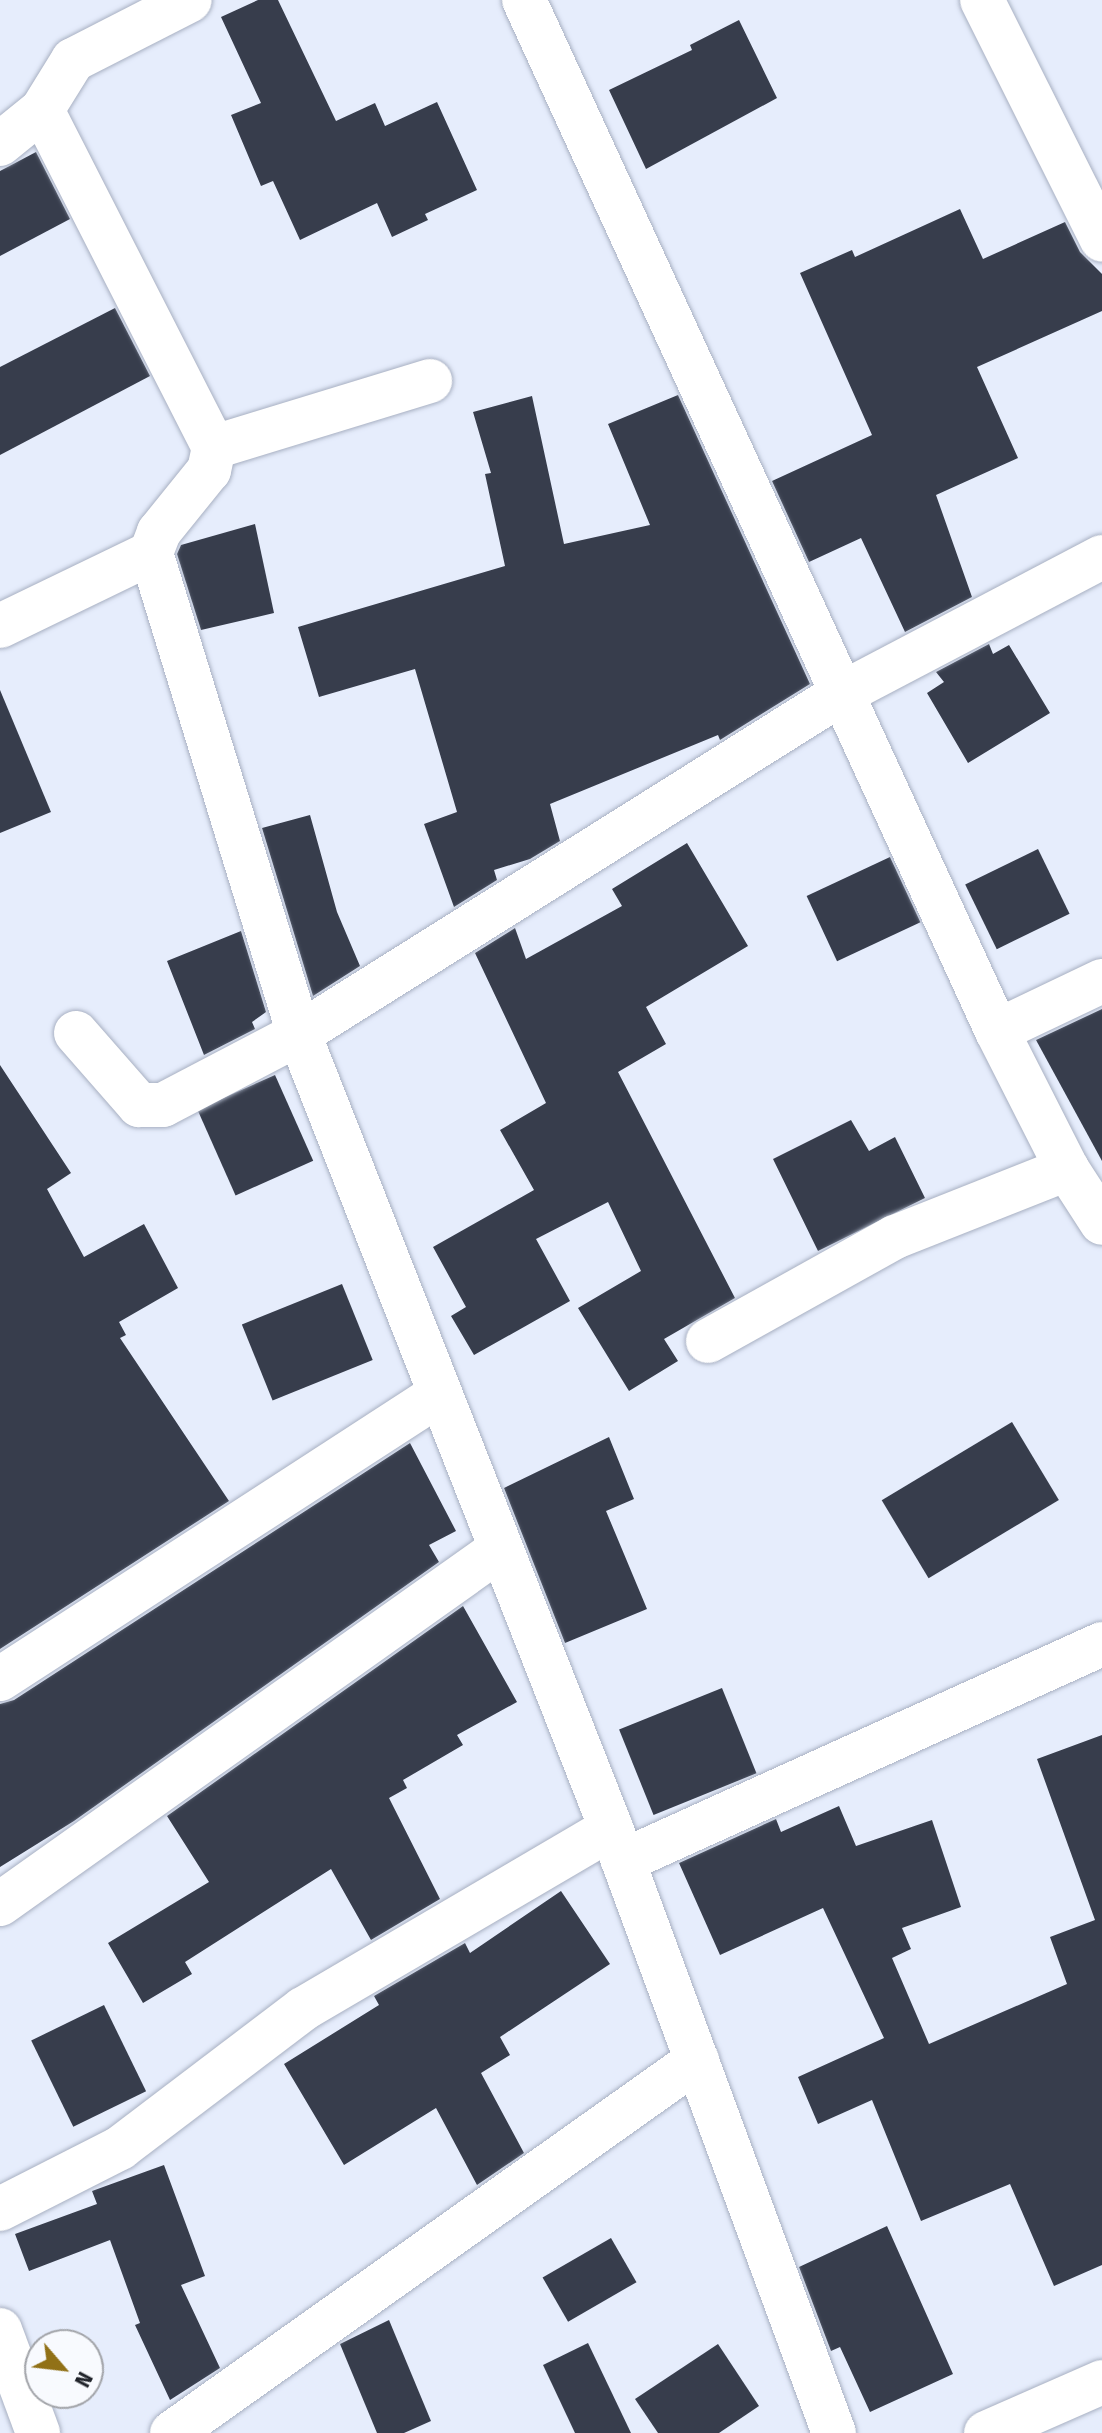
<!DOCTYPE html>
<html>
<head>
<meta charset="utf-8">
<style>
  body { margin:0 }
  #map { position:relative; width:1102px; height:2433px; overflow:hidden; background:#e6edfc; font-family:"Fira Sans Condensed",sans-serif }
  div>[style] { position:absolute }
  .building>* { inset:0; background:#373d4c; transform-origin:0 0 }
  .roads { filter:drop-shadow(0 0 2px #a8b0c2) drop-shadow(0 0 2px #a8b0c2) }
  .minor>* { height:44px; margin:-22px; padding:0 22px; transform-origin:22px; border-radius:22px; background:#fff }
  span { translate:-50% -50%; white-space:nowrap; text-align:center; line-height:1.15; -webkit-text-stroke:8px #f8fafe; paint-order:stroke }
  .north { position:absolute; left:24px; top:2329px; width:80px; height:80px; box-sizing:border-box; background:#f8fafe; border:2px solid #a2a4a9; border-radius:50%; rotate:118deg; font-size:22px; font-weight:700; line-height:32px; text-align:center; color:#20232a }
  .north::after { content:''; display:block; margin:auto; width:28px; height:36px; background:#917117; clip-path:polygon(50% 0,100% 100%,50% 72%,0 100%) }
</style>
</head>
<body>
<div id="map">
  <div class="building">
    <i style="clip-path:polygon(258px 0,278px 0,336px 121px,375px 103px,385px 126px,437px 102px,477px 190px,425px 214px,428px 220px,392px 237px,377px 203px,300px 240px,273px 181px,261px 186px,231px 115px,261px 103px,221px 17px)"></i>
    <i style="clip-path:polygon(739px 20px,777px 98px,646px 169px,609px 90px,692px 50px,690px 45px)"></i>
    <i style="clip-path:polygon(36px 152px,70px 219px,0 256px,0 171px)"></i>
    <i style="clip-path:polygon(960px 209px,983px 259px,1065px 222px,1080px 252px,1102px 274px,1102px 311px,977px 367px,1018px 458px,936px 495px,972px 597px,905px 632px,861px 538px,809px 562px,772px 481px,872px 435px,800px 273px,852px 250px,855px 257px)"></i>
    <i style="clip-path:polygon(115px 308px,150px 376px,0 455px,0 367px)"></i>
    <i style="clip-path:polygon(678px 395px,810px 684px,720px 740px,718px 735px,550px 804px,560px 841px,530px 859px,494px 870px,497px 880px,454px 907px,424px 824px,457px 812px,415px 669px,319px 697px,298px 627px,505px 566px,485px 474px,491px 473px,473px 412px,532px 396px,564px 544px,650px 525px,608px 424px)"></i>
    <i style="clip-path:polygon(255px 524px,274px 613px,201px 630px,177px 554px,181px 545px)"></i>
    <i style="clip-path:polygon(989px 644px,993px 654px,1009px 645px,1050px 713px,968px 763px,927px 693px,944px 682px,936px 672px)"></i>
    <i style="clip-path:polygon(0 690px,51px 812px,0 833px)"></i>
    <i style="clip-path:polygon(310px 815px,337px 912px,360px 966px,313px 996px,262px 828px)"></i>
    <i style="clip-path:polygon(687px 843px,748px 946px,646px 1007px,666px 1044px,618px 1072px,735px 1298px,664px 1339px,678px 1361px,629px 1391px,578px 1308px,641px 1271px,608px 1202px,536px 1239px,570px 1301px,474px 1355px,451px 1316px,466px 1307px,433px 1247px,534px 1190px,500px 1130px,546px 1103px,475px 953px,515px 928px,526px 959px,622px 906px,612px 889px)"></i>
    <i style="left:1038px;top:849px;width:72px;height:81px;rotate:64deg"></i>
    <i style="left:890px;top:857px;width:72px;height:92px;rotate:65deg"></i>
    <i style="clip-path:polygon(241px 931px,266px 1012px,252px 1022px,255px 1029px,204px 1055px,167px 961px)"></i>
    <i style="clip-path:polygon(1102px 1009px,1102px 1161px,1036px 1040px)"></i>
    <i style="clip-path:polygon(0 1065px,71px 1173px,47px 1189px,84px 1257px,144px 1224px,178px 1288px,119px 1322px,126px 1335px,120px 1338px,229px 1501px,0 1649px)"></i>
    <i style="left:275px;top:1075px;width:94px;height:85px;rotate:66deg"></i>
    <i style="clip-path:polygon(851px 1120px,869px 1151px,895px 1137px,925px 1198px,818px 1251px,773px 1159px)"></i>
    <i style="left:342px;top:1284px;width:82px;height:108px;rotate:68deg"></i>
    <i style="left:1012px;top:1422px;width:91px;height:152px;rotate:59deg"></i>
    <i style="clip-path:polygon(609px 1437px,634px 1499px,606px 1511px,647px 1609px,565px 1643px,504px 1488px)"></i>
    <i style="clip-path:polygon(410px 1443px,456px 1531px,429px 1545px,439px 1562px,74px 1821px,0 1867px,0 1704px,14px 1700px)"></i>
    <i style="clip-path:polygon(463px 1606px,517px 1702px,457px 1735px,463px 1745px,403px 1780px,407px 1788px,389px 1798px,440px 1899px,371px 1940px,331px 1869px,185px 1962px,192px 1974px,143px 2003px,108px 1943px,209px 1882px,167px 1816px)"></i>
    <i style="left:722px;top:1688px;width:92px;height:111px;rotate:68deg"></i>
    <i style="clip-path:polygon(1102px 1735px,1102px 2265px,1054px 2286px,1010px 2184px,921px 2221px,872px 2100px,818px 2124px,798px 2077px,884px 2038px,823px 1908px,720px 1955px,679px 1863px,776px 1819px,781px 1832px,839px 1806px,856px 1846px,932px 1820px,961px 1907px,902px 1928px,911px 1949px,892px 1958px,929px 2044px,1067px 1984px,1050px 1937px,1095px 1920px,1037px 1759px)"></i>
    <i style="clip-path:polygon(561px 1891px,610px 1964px,500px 2037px,510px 2055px,481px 2073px,524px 2153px,477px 2185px,436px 2108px,344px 2165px,284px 2064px,379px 2005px,374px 1996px,465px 1943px,470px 1953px)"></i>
    <i style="left:104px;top:2005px;width:96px;height:81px;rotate:64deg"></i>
    <i style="clip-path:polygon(164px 2165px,205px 2276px,181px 2285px,220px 2368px,170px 2400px,135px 2325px,140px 2323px,110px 2240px,29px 2271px,15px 2234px,97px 2204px,92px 2191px)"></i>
    <i style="clip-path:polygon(887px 2226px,953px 2374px,870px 2412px,840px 2347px,831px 2351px,799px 2267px)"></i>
    <i style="left:611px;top:2238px;width:51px;height:79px;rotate:60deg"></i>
    <i style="clip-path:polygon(389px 2320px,431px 2421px,404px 2433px,377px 2433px,340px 2344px)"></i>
    <i style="clip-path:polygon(588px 2343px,631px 2433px,575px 2433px,543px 2365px)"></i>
    <i style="clip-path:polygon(718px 2344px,759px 2406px,719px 2433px,658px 2433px,635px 2399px)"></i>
  </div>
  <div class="roads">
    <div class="minor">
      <i style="left:524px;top:0;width:1134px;rotate:65.36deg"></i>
      <i style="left:997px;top:1031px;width:155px;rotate:63.1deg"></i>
      <i style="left:1067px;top:1169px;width:64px;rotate:57.1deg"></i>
      <i style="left:982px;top:0;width:268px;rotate:63.4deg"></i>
      <i style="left:42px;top:110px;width:378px;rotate:63deg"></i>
      <i style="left:214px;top:447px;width:24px;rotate:102deg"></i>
      <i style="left:209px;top:470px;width:80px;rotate:128.9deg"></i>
      <i style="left:159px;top:532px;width:22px;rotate:111deg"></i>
      <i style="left:151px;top:553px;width:503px;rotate:72.9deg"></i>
      <i style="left:299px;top:1034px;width:853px;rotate:68.55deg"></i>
      <i style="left:611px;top:1828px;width:645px;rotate:69.77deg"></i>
      <i style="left:0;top:144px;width:54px;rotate:-39deg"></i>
      <i style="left:42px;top:110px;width:59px;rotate:-58.2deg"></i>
      <i style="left:73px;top:60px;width:131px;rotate:-27.1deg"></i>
      <i style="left:214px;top:447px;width:226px;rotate:-17deg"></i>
      <i style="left:0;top:626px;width:168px;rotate:-25.8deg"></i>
      <i style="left:997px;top:1031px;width:116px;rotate:-25.5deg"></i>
      <i style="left:76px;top:1033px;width:96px;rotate:48.8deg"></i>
      <i style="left:139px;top:1105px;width:24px"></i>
      <i style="left:163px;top:1105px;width:153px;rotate:-27.6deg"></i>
      <i style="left:299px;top:1034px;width:638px;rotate:-32.12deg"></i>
      <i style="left:839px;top:695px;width:297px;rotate:-27.7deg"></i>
      <i style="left:708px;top:1341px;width:214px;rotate:-29.1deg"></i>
      <i style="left:895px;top:1237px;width:185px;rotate:-21.6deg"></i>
      <i style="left:0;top:1679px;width:522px;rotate:-32.96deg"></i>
      <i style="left:623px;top:1861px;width:526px;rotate:-24.37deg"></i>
      <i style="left:0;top:1904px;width:613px;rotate:-35.37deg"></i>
      <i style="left:0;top:2209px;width:135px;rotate:-26.9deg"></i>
      <i style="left:120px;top:2148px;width:230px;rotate:-37.2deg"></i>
      <i style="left:303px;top:2009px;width:357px;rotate:-30.4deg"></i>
      <i style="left:0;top:2330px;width:110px;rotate:69.7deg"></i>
      <i style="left:172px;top:2433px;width:644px;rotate:-35.39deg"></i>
      <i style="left:986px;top:2433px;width:127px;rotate:-23.7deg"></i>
    </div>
  </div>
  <div class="north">N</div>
</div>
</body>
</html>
